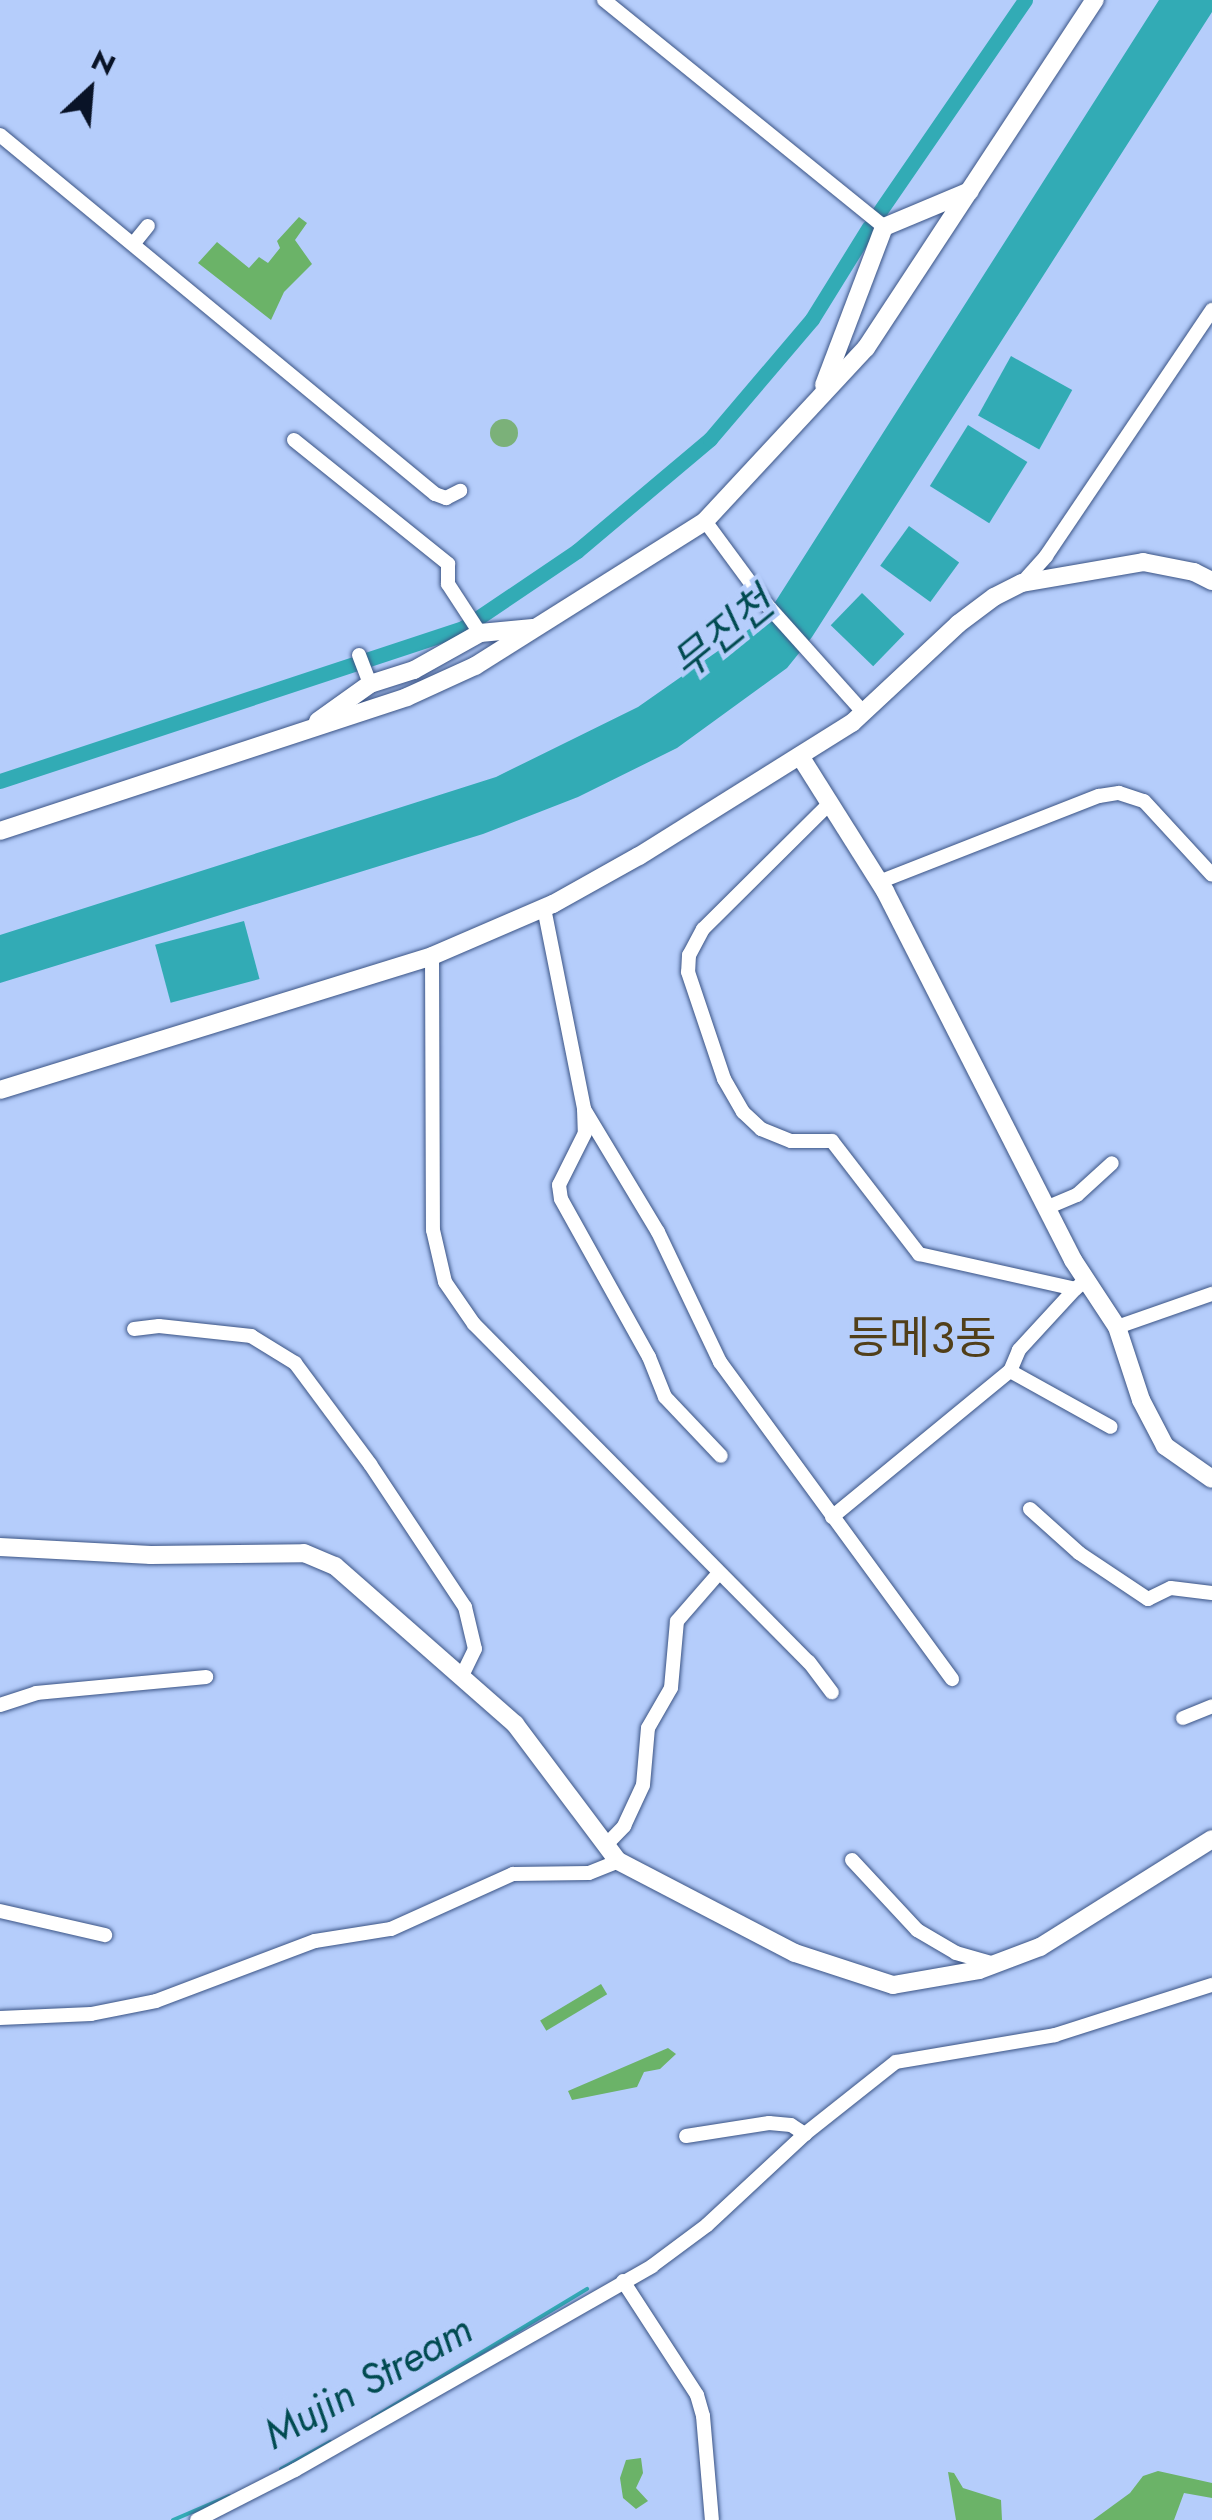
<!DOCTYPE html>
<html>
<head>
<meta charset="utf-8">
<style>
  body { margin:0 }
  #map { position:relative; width:1212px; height:2520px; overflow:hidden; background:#b5cdfb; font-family:Jost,"Noto Sans KR",sans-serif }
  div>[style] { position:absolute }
  .green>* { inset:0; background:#7bb179 }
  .round { border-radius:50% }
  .forest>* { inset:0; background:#6bb368; transform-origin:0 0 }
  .water>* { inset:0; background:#32abb5; transform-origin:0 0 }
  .stream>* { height:4px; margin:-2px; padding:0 2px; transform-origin:2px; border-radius:2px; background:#32abb5 }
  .canal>* { height:15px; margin:-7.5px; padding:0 7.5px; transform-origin:7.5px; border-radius:7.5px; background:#32abb5 }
  .roads { filter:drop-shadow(0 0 2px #3b5485) drop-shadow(0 0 2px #3b5485) }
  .minor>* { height:14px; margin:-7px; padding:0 7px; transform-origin:7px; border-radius:7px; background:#fff }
  .tertiary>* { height:18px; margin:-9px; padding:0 9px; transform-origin:9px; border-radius:9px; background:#fff }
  span { translate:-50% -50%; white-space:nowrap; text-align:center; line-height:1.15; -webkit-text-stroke:9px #b5cdfb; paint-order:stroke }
  .water-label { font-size:42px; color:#014b51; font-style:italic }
  .quarter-label { font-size:45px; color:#513f19 }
  .north { position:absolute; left:40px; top:40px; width:100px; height:100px; -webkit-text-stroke:8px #b5cdfb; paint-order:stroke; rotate:26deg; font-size:28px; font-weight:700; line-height:40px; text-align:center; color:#091327 }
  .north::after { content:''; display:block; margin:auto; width:35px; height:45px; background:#091327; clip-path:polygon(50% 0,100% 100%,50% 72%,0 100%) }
</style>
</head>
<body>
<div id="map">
  <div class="green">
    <i class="round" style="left:490px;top:419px;width:28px;height:28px"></i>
  </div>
  <div class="forest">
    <i style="clip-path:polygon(299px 217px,307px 223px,295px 240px,312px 264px,284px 292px,271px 320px,198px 263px,217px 242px,249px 268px,259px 257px,268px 263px,280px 248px,277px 241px)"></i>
    <i style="left:601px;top:1984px;width:12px;height:71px;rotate:59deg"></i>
    <i style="clip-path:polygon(668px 2048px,676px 2054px,660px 2069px,644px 2072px,637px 2087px,572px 2100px,568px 2091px)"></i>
    <i style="clip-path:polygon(641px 2458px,643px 2473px,636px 2488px,648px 2501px,636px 2509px,623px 2498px,620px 2478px,626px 2460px)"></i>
    <i style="clip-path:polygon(1158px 2471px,1212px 2483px,1212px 2498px,1184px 2493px,1174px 2520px,1093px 2520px,1130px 2493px,1143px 2476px)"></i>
    <i style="clip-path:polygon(948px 2472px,954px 2473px,963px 2488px,1001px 2500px,1002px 2520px,956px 2520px)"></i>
  </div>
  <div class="water">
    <i style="clip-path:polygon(1159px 0,1212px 0,1212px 12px,812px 637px,787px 668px,677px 748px,578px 797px,483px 834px,0 983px,0 935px,496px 777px,638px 707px,765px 618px)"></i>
    <i style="left:1011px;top:356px;width:70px;height:68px;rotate:29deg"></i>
    <i style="left:968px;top:425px;width:70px;height:72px;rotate:32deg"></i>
    <i style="left:909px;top:526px;width:62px;height:49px;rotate:36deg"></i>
    <i style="left:862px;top:593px;width:59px;height:45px;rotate:44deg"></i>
    <i style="left:244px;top:921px;width:60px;height:92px;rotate:75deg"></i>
  </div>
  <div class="stream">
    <i style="left:373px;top:2418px;width:250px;rotate:-31.1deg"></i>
    <i style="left:281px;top:2469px;width:56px;rotate:-28.9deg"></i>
    <i style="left:173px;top:2520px;width:61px;rotate:-23.2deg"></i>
  </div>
  <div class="canal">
    <i style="left:880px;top:211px;width:256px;rotate:-55.5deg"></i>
    <i style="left:0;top:781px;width:488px;rotate:-18.3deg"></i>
    <i style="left:463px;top:628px;width:138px;rotate:-34deg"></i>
    <i style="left:577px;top:551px;width:174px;rotate:-40.1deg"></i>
    <i style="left:710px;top:439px;width:157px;rotate:-49.6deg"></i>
    <i style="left:812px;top:319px;width:108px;rotate:-58.2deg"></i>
  </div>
  <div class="roads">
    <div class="minor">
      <i style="left:604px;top:0;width:360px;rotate:39deg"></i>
      <i style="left:0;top:135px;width:564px;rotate:39.53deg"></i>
      <i style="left:435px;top:494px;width:12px;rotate:20deg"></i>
      <i style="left:446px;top:498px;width:16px;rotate:-27deg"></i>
      <i style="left:134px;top:243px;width:22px;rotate:-51deg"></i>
      <i style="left:294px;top:440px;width:198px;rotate:38.8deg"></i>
      <i style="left:448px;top:564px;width:20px;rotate:90deg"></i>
      <i style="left:448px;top:584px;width:59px;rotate:56.9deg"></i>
      <i style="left:705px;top:521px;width:104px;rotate:53.6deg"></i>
      <i style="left:767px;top:605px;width:145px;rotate:48.1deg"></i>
      <i style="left:1022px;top:583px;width:36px;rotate:-48deg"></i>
      <i style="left:1046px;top:556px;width:297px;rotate:-56deg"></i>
      <i style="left:359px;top:655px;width:31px;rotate:69deg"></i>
      <i style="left:830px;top:803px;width:179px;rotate:135.2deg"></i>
      <i style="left:703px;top:929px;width:30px;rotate:118deg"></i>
      <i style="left:689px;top:955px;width:17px;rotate:93deg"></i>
      <i style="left:688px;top:972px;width:113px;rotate:71.4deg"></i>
      <i style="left:724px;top:1079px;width:38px;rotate:60deg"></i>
      <i style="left:743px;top:1112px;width:25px;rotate:43deg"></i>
      <i style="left:761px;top:1129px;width:32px;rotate:22deg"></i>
      <i style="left:791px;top:1141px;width:41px"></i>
      <i style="left:832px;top:1141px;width:143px;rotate:52.4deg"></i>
      <i style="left:919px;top:1254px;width:160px;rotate:12.6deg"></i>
      <i style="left:1075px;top:1289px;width:13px;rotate:-39deg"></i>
      <i style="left:879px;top:882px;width:236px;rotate:-21.4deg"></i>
      <i style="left:1099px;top:796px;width:20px;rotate:-9deg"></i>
      <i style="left:1119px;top:793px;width:26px;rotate:18deg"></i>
      <i style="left:1144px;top:801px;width:100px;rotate:47.4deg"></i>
      <i style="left:544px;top:908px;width:205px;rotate:78.7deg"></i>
      <i style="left:584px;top:1109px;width:24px;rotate:88deg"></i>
      <i style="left:585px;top:1133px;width:58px;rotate:116.6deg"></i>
      <i style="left:559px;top:1185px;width:14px;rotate:82deg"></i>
      <i style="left:561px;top:1199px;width:181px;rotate:60.9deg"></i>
      <i style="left:649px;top:1357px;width:43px;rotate:68.2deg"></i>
      <i style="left:665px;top:1397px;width:81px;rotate:46.5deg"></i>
      <i style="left:432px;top:956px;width:274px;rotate:89.8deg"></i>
      <i style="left:433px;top:1230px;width:53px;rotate:77deg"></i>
      <i style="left:445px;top:1282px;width:51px;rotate:55.4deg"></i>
      <i style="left:474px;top:1324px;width:476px;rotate:45.3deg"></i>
      <i style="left:809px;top:1662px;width:38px;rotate:53deg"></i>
      <i style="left:584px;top:1109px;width:144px;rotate:59deg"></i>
      <i style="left:658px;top:1232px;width:144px;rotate:64.5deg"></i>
      <i style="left:720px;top:1362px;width:393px;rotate:53.8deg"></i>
      <i style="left:1046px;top:1208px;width:34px;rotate:-23deg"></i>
      <i style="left:1077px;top:1195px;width:47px;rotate:-42.4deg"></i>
      <i style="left:1075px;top:1289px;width:83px;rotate:132.6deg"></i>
      <i style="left:1019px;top:1350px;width:23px;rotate:113deg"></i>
      <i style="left:1010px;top:1371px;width:115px;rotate:29deg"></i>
      <i style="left:1117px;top:1327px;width:101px;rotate:-19.2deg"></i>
      <i style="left:134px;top:1329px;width:25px;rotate:-7deg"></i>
      <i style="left:159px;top:1326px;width:93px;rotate:6.2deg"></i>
      <i style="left:251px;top:1336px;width:52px;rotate:31.5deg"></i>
      <i style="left:295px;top:1363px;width:126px;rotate:53.4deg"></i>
      <i style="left:370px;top:1464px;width:172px;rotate:56.4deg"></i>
      <i style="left:465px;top:1607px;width:43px;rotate:76.6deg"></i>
      <i style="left:475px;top:1649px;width:30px;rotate:116deg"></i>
      <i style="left:1030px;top:1509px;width:66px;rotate:41.9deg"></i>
      <i style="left:1079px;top:1553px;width:83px;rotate:33.7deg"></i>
      <i style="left:1148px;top:1599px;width:25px;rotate:-26deg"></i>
      <i style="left:1171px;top:1588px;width:41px;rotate:7deg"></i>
      <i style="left:832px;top:1517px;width:230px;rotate:-39.4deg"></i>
      <i style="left:0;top:1705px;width:38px;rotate:-18deg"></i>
      <i style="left:36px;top:1693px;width:171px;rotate:-5.4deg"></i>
      <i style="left:1183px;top:1718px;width:31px;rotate:-22deg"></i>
      <i style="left:605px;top:1846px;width:28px;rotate:-46deg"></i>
      <i style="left:624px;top:1826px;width:45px;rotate:-65.1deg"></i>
      <i style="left:643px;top:1785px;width:57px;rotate:-85deg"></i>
      <i style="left:648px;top:1728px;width:46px;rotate:-60.1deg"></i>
      <i style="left:671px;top:1688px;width:67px;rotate:-84.9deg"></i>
      <i style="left:677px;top:1621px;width:62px;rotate:-48.9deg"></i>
      <i style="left:852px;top:1860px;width:96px;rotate:47.1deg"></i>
      <i style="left:917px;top:1930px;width:45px;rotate:30.5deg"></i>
      <i style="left:956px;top:1953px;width:41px;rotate:15.8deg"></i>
      <i style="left:0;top:1911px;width:108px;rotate:12.9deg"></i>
      <i style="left:0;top:2018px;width:91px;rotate:-2.5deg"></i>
      <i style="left:91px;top:2014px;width:66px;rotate:-11.3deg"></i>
      <i style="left:156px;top:2001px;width:170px;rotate:-20.7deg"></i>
      <i style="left:315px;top:1941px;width:77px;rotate:-9deg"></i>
      <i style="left:391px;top:1929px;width:134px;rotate:-24.3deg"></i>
      <i style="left:513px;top:1874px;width:76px;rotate:-0.8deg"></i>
      <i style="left:589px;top:1873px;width:31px;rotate:-22deg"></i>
      <i style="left:686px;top:2136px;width:84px;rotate:-8.9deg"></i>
      <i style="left:769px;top:2123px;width:22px;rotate:5deg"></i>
      <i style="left:791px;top:2125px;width:17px;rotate:33deg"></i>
      <i style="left:623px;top:2281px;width:136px;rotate:57deg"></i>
      <i style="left:697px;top:2395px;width:22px;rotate:74deg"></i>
      <i style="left:703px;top:2416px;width:104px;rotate:85.1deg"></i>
      <i style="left:197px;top:2520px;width:110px;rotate:-27deg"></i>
      <i style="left:295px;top:2470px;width:411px;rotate:-29.7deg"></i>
      <i style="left:652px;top:2266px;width:69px;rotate:-36.7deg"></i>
      <i style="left:707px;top:2225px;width:134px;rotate:-42.9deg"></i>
      <i style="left:805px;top:2134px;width:116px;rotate:-38.4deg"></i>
      <i style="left:896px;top:2062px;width:161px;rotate:-9.6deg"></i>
      <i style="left:1055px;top:2035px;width:165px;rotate:-17.7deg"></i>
    </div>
    <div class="tertiary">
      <i style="left:824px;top:385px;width:169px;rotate:-69.2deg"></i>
      <i style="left:884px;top:227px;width:93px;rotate:-22.7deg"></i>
      <i style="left:318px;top:721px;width:64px;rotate:-35.4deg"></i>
      <i style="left:370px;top:684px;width:46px;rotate:-17.7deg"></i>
      <i style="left:414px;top:670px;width:76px;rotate:-29.3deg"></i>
      <i style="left:480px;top:633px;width:53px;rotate:-5.4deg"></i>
      <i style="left:800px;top:756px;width:160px;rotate:57.8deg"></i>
      <i style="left:885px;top:891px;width:414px;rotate:63deg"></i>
      <i style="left:1073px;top:1260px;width:80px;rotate:56.7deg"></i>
      <i style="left:1117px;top:1327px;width:77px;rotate:71.8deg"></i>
      <i style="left:1141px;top:1400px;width:52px;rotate:62.4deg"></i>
      <i style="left:1165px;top:1446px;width:57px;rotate:35.1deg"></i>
      <i style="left:0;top:831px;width:428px;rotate:-18.2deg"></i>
      <i style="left:407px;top:697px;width:75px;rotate:-24.5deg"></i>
      <i style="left:475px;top:666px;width:272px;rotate:-32.2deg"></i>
      <i style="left:705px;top:521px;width:236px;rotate:-47.1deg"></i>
      <i style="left:866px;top:348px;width:417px;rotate:-56.7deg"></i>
      <i style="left:0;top:1090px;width:452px;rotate:-17.2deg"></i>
      <i style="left:432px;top:956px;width:132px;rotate:-23.3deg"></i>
      <i style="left:553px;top:904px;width:98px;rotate:-29.2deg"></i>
      <i style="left:639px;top:856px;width:251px;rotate:-32deg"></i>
      <i style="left:852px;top:723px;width:145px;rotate:-43deg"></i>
      <i style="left:958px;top:624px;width:45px;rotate:-36.9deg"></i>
      <i style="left:994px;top:597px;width:31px;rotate:-27deg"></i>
      <i style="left:1022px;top:583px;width:123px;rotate:-9.8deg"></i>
      <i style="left:1143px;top:562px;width:52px;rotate:11.1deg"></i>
      <i style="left:1194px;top:572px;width:20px;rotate:27deg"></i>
      <i style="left:0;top:1547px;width:151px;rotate:3deg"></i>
      <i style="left:151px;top:1555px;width:153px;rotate:-0.7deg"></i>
      <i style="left:304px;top:1553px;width:34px;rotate:23deg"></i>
      <i style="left:335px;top:1566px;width:240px;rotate:41.3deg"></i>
      <i style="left:515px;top:1724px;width:171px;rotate:53.1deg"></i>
      <i style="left:618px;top:1861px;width:199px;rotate:27.5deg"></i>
      <i style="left:795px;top:1953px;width:103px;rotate:18.1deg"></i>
      <i style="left:893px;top:1985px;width:87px;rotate:-9.9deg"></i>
      <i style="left:979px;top:1970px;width:65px;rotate:-20.7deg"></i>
      <i style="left:1040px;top:1947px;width:203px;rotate:-32.1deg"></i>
    </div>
  </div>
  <div class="water-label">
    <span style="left:723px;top:634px;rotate:-39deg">무진천</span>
    <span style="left:368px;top:2382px;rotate:-29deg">Mujin Stream</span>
  </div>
  <div class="quarter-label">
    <span style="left:922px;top:1338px">등메3동</span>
  </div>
  <div class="north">N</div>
</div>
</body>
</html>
